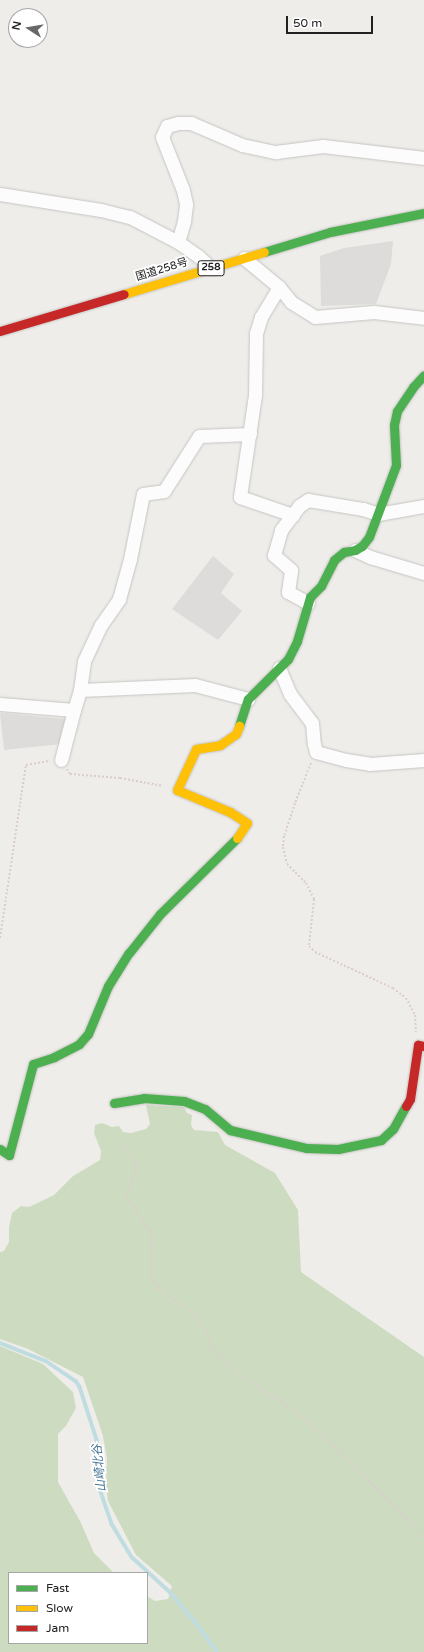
<!DOCTYPE html>
<html>
<head>
<meta charset="utf-8">
<style>
  body { margin:0 }
  #map { position:relative; width:424px; height:1652px; overflow:hidden; background:#efedea; font-family:"Varela Round","Noto Sans JP",sans-serif }
  div>[style] { position:absolute }
  .religious>* { inset:0; background:#dddcdb }
  .forest>* { inset:0; background:#cddcc1 }
  .stream>* { height:3.5px; margin:-1.75px; padding:0 1.75px; transform-origin:1.75px; border-radius:1.75px; background:#bfdde0 }
  .path>* { height:2px; margin-top:-1px; transform-origin:0; background:repeating-linear-gradient(90deg,#dbcdcd 0 2px,transparent 0 4px) }
  .roads { filter:drop-shadow(0 0 1px #c5c4c2) drop-shadow(0 0 1px #c5c4c2) }
  .street>* { height:13px; margin:-6.5px; padding:0 6.5px; transform-origin:6.5px; border-radius:6.5px; background:#fdfcfc }
  .fast>* { height:9px; margin:-4.5px; padding:0 4.5px; transform-origin:4.5px; border-radius:4.5px; background:#4caf50 }
  .slow>* { height:9px; margin:-4.5px; padding:0 4.5px; transform-origin:4.5px; border-radius:4.5px; background:#ffc107 }
  .jam>* { height:9px; margin:-4.5px; padding:0 4.5px; transform-origin:4.5px; border-radius:4.5px; background:#c62828 }
  span { translate:-50% -50%; white-space:nowrap; text-align:center; line-height:1.15; -webkit-text-stroke:3.5px #fff; paint-order:stroke }
  .shield-label span { padding:1px 3px; background:#fff; border:1px solid; border-radius:3px; -webkit-text-stroke-width:0 }
  .shield-label { font-size:10px; color:#212121; font-weight:700 }
  .street-label { font-size:11px; color:#212121 }
  .water-label { font-size:12px; color:#477696; font-style:italic }
  .legend { position:absolute; left:8px; top:1572px; width:140px; height:72px; box-sizing:border-box; background:#fff; border:1px solid #a6a6a6; margin:0; padding:5px 7px; list-style:none; font-size:12px; color:#212121 }
  .legend li { display:flex; align-items:center; gap:8px; height:20px }
  .legend b { width:20px; border:1px solid #a6a6a6 }
  .north { position:absolute; left:8px; top:8px; width:40px; height:40px; box-sizing:border-box; background:#fff; border:1px solid #a6a6a6; border-radius:50%; rotate:282deg; font-size:11px; font-weight:700; line-height:16px; text-align:center; color:#212121 }
  .north::after { content:''; display:block; margin:auto; width:14px; height:18px; background:#696867; clip-path:polygon(50% 0,100% 100%,50% 72%,0 100%) }
  .scale { position:absolute; left:286px; top:16px; width:87px; height:18px; box-sizing:border-box; border:2px solid #212121; border-top:0; padding-left:5px; font-size:12px; line-height:14px; white-space:nowrap; color:#212121; -webkit-text-stroke:3px #fff; paint-order:stroke }
</style>
</head>
<body>
<div id="map">
  <div class="religious">
    <i style="clip-path:polygon(393px 241px,391px 264px,376px 304px,321px 306px,320px 256px,344px 248px)"></i>
    <i style="clip-path:polygon(213px 556px,234px 574px,221px 593px,242px 611px,218px 640px,172px 609px)"></i>
    <i style="clip-path:polygon(0 713px,66px 719px,61px 744px,4px 750px)"></i>
  </div>
  <div class="forest">
    <i style="clip-path:polygon(146px 1105px,184px 1107px,187px 1113px,192px 1115px,191px 1125px,194px 1130px,218px 1132px,225px 1145px,275px 1173px,298px 1210px,301px 1272px,424px 1357px,424px 1652px,0 1652px,0 1346px,43px 1364px,73px 1392px,76px 1408px,66px 1426px,58px 1434px,58px 1482px,81px 1523px,94px 1553px,114px 1573px,9px 1573px,9px 1643px,147px 1643px,147px 1596px,155px 1601px,168px 1599px,172px 1586px,136px 1555px,108px 1501px,106px 1486px,107px 1459px,103px 1436px,83px 1377px,28px 1349px,0 1339px,0 1252px,4px 1251px,9px 1242px,9px 1227px,12px 1213px,21px 1206px,29px 1207px,54px 1195px,73px 1176px,100px 1160px,101px 1151px,94px 1133px,95px 1125px,102px 1123px,112px 1127px,119px 1126px,123px 1132px,131px 1133px,146px 1129px,150px 1124px)"></i>
  </div>
  <div class="stream">
    <i style="left:0;top:1343px;width:49px;rotate:21.4deg"></i>
    <i style="left:46px;top:1361px;width:36px;rotate:34deg"></i>
    <i style="left:76px;top:1381px;width:7px;rotate:56deg"></i>
    <i style="left:80px;top:1387px;width:56px;rotate:72.2deg"></i>
    <i style="left:97px;top:1440px;width:23px;rotate:83deg"></i>
    <i style="left:100px;top:1463px;width:26px;rotate:90deg"></i>
    <i style="left:100px;top:1489px;width:37px;rotate:71deg"></i>
    <i style="left:112px;top:1524px;width:39px;rotate:59deg"></i>
    <i style="left:132px;top:1557px;width:53px;rotate:42.7deg"></i>
    <i style="left:171px;top:1593px;width:40px;rotate:50deg"></i>
    <i style="left:197px;top:1624px;width:34px;rotate:54deg"></i>
  </div>
  <div class="path">
    <i style="left:311px;top:763px;width:43px;rotate:111.8deg"></i>
    <i style="left:295px;top:803px;width:35px;rotate:108deg"></i>
    <i style="left:284px;top:836px;width:11px;rotate:95deg"></i>
    <i style="left:283px;top:847px;width:17px;rotate:77deg"></i>
    <i style="left:287px;top:864px;width:27px;rotate:45deg"></i>
    <i style="left:306px;top:883px;width:18px;rotate:63deg"></i>
    <i style="left:314px;top:899px;width:47px;rotate:96.1deg"></i>
    <i style="left:309px;top:946px;width:8px;rotate:45deg"></i>
    <i style="left:315px;top:952px;width:86px;rotate:24.8deg"></i>
    <i style="left:393px;top:988px;width:16px;rotate:38deg"></i>
    <i style="left:406px;top:998px;width:19px;rotate:62deg"></i>
    <i style="left:415px;top:1015px;width:17px;rotate:87deg"></i>
    <i style="left:67px;top:769px;width:6px;rotate:59deg"></i>
    <i style="left:70px;top:774px;width:50px;rotate:4.6deg"></i>
    <i style="left:120px;top:778px;width:44px;rotate:10.5deg"></i>
    <i style="left:0;top:938px;width:175px;rotate:-81.5deg"></i>
    <i style="left:26px;top:765px;width:23px;rotate:-10deg"></i>
    <i style="left:124px;top:1146px;width:22px;rotate:58deg"></i>
    <i style="left:136px;top:1165px;width:33px;rotate:106deg"></i>
    <i style="left:127px;top:1197px;width:40px;rotate:56deg"></i>
    <i style="left:149px;top:1230px;width:10px;rotate:79deg"></i>
    <i style="left:151px;top:1240px;width:37px;rotate:92deg"></i>
    <i style="left:150px;top:1277px;width:14px;rotate:56deg"></i>
    <i style="left:158px;top:1289px;width:36px;rotate:34deg"></i>
    <i style="left:188px;top:1309px;width:12px;rotate:42deg"></i>
    <i style="left:197px;top:1317px;width:19px;rotate:58deg"></i>
    <i style="left:207px;top:1333px;width:14px;rotate:73deg"></i>
    <i style="left:211px;top:1346px;width:14px;rotate:54deg"></i>
    <i style="left:219px;top:1357px;width:23px;rotate:40deg"></i>
    <i style="left:237px;top:1372px;width:75px;rotate:34.1deg"></i>
    <i style="left:299px;top:1414px;width:139px;rotate:43.8deg"></i>
    <i style="left:399px;top:1510px;width:37px;rotate:47deg"></i>
  </div>
  <div class="roads">
    <div class="street">
      <i style="left:0;top:194px;width:102px;rotate:9deg"></i>
      <i style="left:101px;top:210px;width:30px;rotate:14deg"></i>
      <i style="left:130px;top:217px;width:54px;rotate:27.5deg"></i>
      <i style="left:178px;top:242px;width:24px;rotate:35deg"></i>
      <i style="left:198px;top:256px;width:18px;rotate:43deg"></i>
      <i style="left:178px;top:242px;width:22px;rotate:-74deg"></i>
      <i style="left:184px;top:221px;width:17px;rotate:-83deg"></i>
      <i style="left:186px;top:204px;width:14px;rotate:-102deg"></i>
      <i style="left:183px;top:190px;width:57px;rotate:-111.6deg"></i>
      <i style="left:162px;top:137px;width:12px;rotate:-66deg"></i>
      <i style="left:167px;top:126px;width:11px;rotate:-15deg"></i>
      <i style="left:178px;top:123px;width:13px"></i>
      <i style="left:191px;top:123px;width:56px;rotate:23.3deg"></i>
      <i style="left:242px;top:145px;width:35px;rotate:12deg"></i>
      <i style="left:276px;top:152px;width:47px;rotate:-7.3deg"></i>
      <i style="left:323px;top:146px;width:102px;rotate:6.8deg"></i>
      <i style="left:244px;top:258px;width:45px;rotate:39.6deg"></i>
      <i style="left:279px;top:287px;width:19px;rotate:51deg"></i>
      <i style="left:291px;top:302px;width:28px;rotate:32deg"></i>
      <i style="left:315px;top:317px;width:59px;rotate:-4.8deg"></i>
      <i style="left:374px;top:312px;width:50px;rotate:6.8deg"></i>
      <i style="left:279px;top:287px;width:35px;rotate:121deg"></i>
      <i style="left:261px;top:317px;width:17px;rotate:107deg"></i>
      <i style="left:256px;top:333px;width:62px;rotate:90.9deg"></i>
      <i style="left:255px;top:395px;width:103px;rotate:98.4deg"></i>
      <i style="left:240px;top:497px;width:56px;rotate:18.8deg"></i>
      <i style="left:355px;top:550px;width:17px;rotate:25deg"></i>
      <i style="left:370px;top:557px;width:56px;rotate:16.5deg"></i>
      <i style="left:308px;top:603px;width:23px;rotate:-151deg"></i>
      <i style="left:288px;top:592px;width:22px;rotate:-82deg"></i>
      <i style="left:291px;top:570px;width:23px;rotate:-139deg"></i>
      <i style="left:274px;top:555px;width:26px;rotate:-74deg"></i>
      <i style="left:281px;top:530px;width:30px;rotate:-53deg"></i>
      <i style="left:299px;top:506px;width:11px;rotate:-34deg"></i>
      <i style="left:308px;top:500px;width:56px;rotate:9.3deg"></i>
      <i style="left:363px;top:509px;width:16px;rotate:18deg"></i>
      <i style="left:378px;top:514px;width:47px;rotate:-9.9deg"></i>
      <i style="left:279px;top:668px;width:28px;rotate:67deg"></i>
      <i style="left:290px;top:694px;width:36px;rotate:53deg"></i>
      <i style="left:312px;top:723px;width:21px;rotate:85deg"></i>
      <i style="left:314px;top:744px;width:8px;rotate:76deg"></i>
      <i style="left:316px;top:752px;width:31px;rotate:15deg"></i>
      <i style="left:346px;top:760px;width:24px;rotate:9deg"></i>
      <i style="left:370px;top:764px;width:54px;rotate:-4.2deg"></i>
      <i style="left:80px;top:690px;width:29px;rotate:-82deg"></i>
      <i style="left:84px;top:661px;width:40px;rotate:-65deg"></i>
      <i style="left:101px;top:625px;width:32px;rotate:-55deg"></i>
      <i style="left:119px;top:599px;width:41px;rotate:-74.6deg"></i>
      <i style="left:130px;top:559px;width:66px;rotate:-78.7deg"></i>
      <i style="left:143px;top:494px;width:21px;rotate:-8deg"></i>
      <i style="left:164px;top:491px;width:65px;rotate:-57.5deg"></i>
      <i style="left:199px;top:436px;width:51px;rotate:-2.2deg"></i>
      <i style="left:0;top:704px;width:74px;rotate:4.6deg"></i>
      <i style="left:74px;top:710px;width:21px;rotate:-73deg"></i>
      <i style="left:80px;top:690px;width:115px;rotate:-2.5deg"></i>
      <i style="left:195px;top:685px;width:55px;rotate:14.8deg"></i>
      <i style="left:61px;top:760px;width:52px;rotate:-75.4deg"></i>
    </div>
    <div class="fast">
      <i style="left:264px;top:252px;width:69px;rotate:-16.9deg"></i>
      <i style="left:330px;top:232px;width:96px;rotate:-11.4deg"></i>
      <i style="left:239px;top:726px;width:28px;rotate:-72deg"></i>
      <i style="left:248px;top:699px;width:57px;rotate:-45deg"></i>
      <i style="left:288px;top:659px;width:20px;rotate:-63deg"></i>
      <i style="left:297px;top:641px;width:46px;rotate:-73.5deg"></i>
      <i style="left:310px;top:597px;width:16px;rotate:-45deg"></i>
      <i style="left:321px;top:586px;width:29px;rotate:-63deg"></i>
      <i style="left:334px;top:560px;width:13px;rotate:-39deg"></i>
      <i style="left:344px;top:552px;width:11px;rotate:-10deg"></i>
      <i style="left:355px;top:550px;width:8px;rotate:-30deg"></i>
      <i style="left:362px;top:546px;width:11px;rotate:-52deg"></i>
      <i style="left:369px;top:537px;width:77px;rotate:-69.4deg"></i>
      <i style="left:396px;top:465px;width:40px;rotate:-92.9deg"></i>
      <i style="left:394px;top:425px;width:14px;rotate:-78deg"></i>
      <i style="left:397px;top:411px;width:29px;rotate:-56deg"></i>
      <i style="left:413px;top:387px;width:16px;rotate:-47deg"></i>
      <i style="left:114px;top:1103px;width:30px;rotate:-9deg"></i>
      <i style="left:144px;top:1098px;width:40px;rotate:4.3deg"></i>
      <i style="left:184px;top:1101px;width:22px;rotate:21deg"></i>
      <i style="left:205px;top:1109px;width:33px;rotate:40deg"></i>
      <i style="left:230px;top:1130px;width:78px;rotate:13.3deg"></i>
      <i style="left:306px;top:1148px;width:32px;rotate:2deg"></i>
      <i style="left:338px;top:1149px;width:44px;rotate:-11.8deg"></i>
      <i style="left:381px;top:1140px;width:16px;rotate:-43deg"></i>
      <i style="left:393px;top:1129px;width:26px;rotate:-61deg"></i>
      <i style="left:0;top:1149px;width:11px;rotate:34deg"></i>
      <i style="left:9px;top:1155px;width:94px;rotate:-75.2deg"></i>
      <i style="left:33px;top:1064px;width:22px;rotate:-18deg"></i>
      <i style="left:54px;top:1057px;width:28px;rotate:-27deg"></i>
      <i style="left:79px;top:1044px;width:13px;rotate:-48deg"></i>
      <i style="left:88px;top:1034px;width:52px;rotate:-67.4deg"></i>
      <i style="left:108px;top:986px;width:39px;rotate:-58deg"></i>
      <i style="left:129px;top:953px;width:50px;rotate:-51.5deg"></i>
      <i style="left:160px;top:914px;width:108px;rotate:-44.6deg"></i>
    </div>
    <div class="slow">
      <i style="left:124px;top:294px;width:146px;rotate:-16.7deg"></i>
      <i style="left:237px;top:838px;width:18px;rotate:-56deg"></i>
      <i style="left:247px;top:823px;width:20px;rotate:-147deg"></i>
      <i style="left:230px;top:812px;width:57px;rotate:-157.5deg"></i>
      <i style="left:177px;top:790px;width:45px;rotate:-65.1deg"></i>
      <i style="left:196px;top:749px;width:24px;rotate:-9deg"></i>
      <i style="left:220px;top:745px;width:19px;rotate:-35deg"></i>
      <i style="left:236px;top:734px;width:9px;rotate:-69deg"></i>
    </div>
    <div class="jam">
      <i style="left:0;top:331px;width:129px;rotate:-16.6deg"></i>
      <i style="left:406px;top:1106px;width:8px;rotate:-60deg"></i>
      <i style="left:410px;top:1099px;width:55px;rotate:-81.6deg"></i>
      <i style="left:418px;top:1045px;width:6px;rotate:9deg"></i>
    </div>
  </div>
  <div class="shield-label">
    <span style="left:211px;top:268px">258</span>
  </div>
  <div class="street-label">
    <span style="left:162px;top:270px;rotate:-17deg">国道258号</span>
  </div>
  <div class="water-label">
    <span style="left:100px;top:1468px;rotate:-96deg">山崎北谷</span>
  </div>
  <ul class="legend">
  <li><b style="height:5px;background:#4caf50"></b>Fast</li>
  <li><b style="height:5px;background:#ffc107"></b>Slow</li>
  <li><b style="height:5px;background:#c62828"></b>Jam</li>
  </ul>
  <div class="north">N</div>
  <div class="scale">50 m</div>
</div>
</body>
</html>
